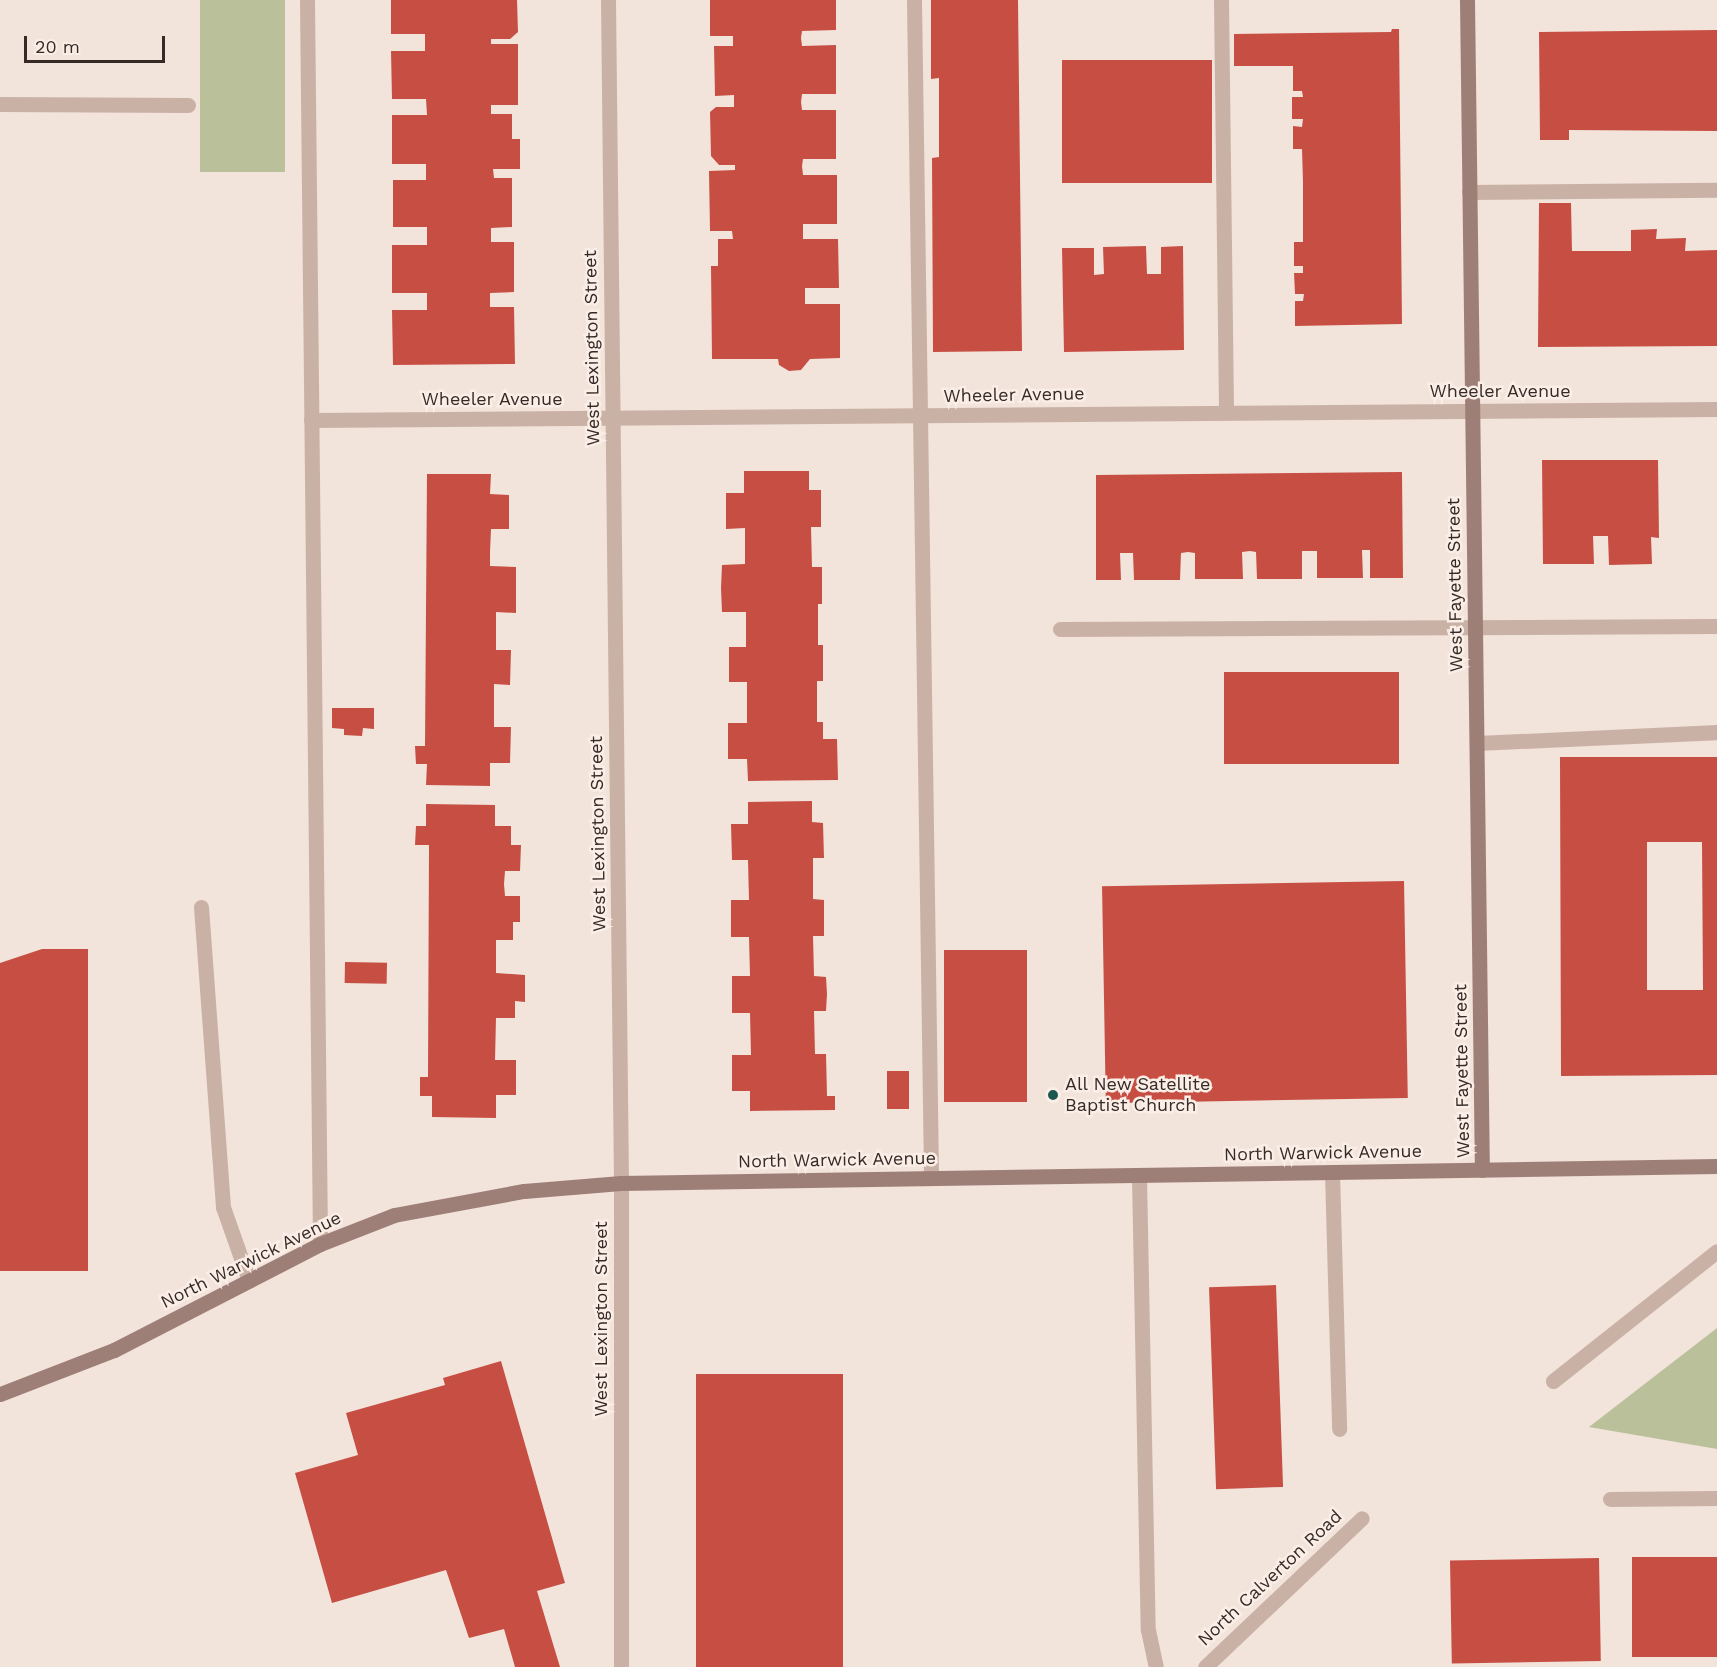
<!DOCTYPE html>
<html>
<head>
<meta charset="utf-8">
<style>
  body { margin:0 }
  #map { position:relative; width:1717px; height:1667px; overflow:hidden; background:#f2e3db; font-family:"Work Sans",sans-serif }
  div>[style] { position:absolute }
  .green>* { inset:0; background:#bac19a; transform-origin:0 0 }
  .building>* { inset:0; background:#c74e43; transform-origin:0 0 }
  .lane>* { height:15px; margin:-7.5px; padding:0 7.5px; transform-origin:7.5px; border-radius:7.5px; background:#cab1a6 }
  .street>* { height:15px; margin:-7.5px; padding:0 7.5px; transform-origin:7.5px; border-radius:7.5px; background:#cab1a6 }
  .secondary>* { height:15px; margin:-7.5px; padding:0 7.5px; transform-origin:7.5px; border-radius:7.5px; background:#9e7f78 }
  .dots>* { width:16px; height:16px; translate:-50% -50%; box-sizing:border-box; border:3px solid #faeee7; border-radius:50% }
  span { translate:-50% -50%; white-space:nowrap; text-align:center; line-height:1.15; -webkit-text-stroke:5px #faeee7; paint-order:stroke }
  .street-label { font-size:18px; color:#362a27 }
  .poi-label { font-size:18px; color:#362a27 }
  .left { translate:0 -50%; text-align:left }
  .scale { position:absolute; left:24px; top:36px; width:141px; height:27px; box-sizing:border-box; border:3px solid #362a27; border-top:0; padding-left:8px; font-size:18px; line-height:21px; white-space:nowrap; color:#362a27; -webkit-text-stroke:4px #faeee7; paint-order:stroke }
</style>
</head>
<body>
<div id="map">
  <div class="green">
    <i style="left:200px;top:0;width:85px;height:172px"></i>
    <i style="clip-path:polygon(1717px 1328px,1717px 1449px,1589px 1427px)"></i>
  </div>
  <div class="building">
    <i style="clip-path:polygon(391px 0,517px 0,518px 32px,510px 39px,491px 39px,491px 44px,518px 44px,518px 105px,491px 105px,491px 114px,512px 114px,512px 139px,520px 139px,520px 169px,493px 169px,494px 178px,512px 178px,512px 227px,491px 228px,491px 242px,514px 242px,514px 292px,490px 293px,490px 307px,514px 307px,515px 364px,393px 365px,392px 310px,427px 310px,427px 293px,392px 293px,392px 245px,427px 245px,427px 227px,393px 227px,393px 180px,426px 180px,426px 164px,392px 164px,392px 115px,427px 115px,426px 99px,392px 99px,391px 51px,425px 51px,425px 34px,391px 34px)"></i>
    <i style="clip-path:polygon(710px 0,836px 0,836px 30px,802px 31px,801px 38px,802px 46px,836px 45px,836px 94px,802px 94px,801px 102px,802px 110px,836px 110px,836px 159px,803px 159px,802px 166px,803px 175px,837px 175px,837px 224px,803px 224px,803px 239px,838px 239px,839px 288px,805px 288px,805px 304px,840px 304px,840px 358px,810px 359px,801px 370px,789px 371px,779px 365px,778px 359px,712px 359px,711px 266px,718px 266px,718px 239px,733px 239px,732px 231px,710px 231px,709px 171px,735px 170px,735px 165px,719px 165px,711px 156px,710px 112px,716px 107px,734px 107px,734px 95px,715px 96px,714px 46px,733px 46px,733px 36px,710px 36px)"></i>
    <i style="clip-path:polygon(931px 0,1018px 0,1022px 351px,933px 352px,932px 158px,939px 157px,939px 78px,931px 79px)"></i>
    <i style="clip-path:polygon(1392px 29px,1399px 29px,1402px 324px,1295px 326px,1295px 301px,1303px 301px,1304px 294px,1295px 294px,1294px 273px,1303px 273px,1303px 266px,1294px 266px,1294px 242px,1303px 242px,1303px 182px,1302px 149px,1293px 149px,1293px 126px,1302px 127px,1303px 119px,1292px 119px,1292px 97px,1303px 97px,1302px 91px,1293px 91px,1293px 66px,1234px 66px,1234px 34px,1391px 32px)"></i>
    <i style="clip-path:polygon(1717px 30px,1717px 131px,1569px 130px,1569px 140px,1540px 140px,1539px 32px)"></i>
    <i style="left:1212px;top:60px;width:123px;height:150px;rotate:90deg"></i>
    <i style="clip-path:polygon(1539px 203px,1571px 203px,1572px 251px,1631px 251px,1631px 230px,1657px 229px,1656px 239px,1686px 238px,1685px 251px,1717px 250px,1717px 346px,1538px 347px)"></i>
    <i style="clip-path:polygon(1146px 246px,1147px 274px,1161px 274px,1161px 247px,1183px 246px,1184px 350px,1064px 352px,1062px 248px,1094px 248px,1094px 275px,1104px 274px,1103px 247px)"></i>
    <i style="clip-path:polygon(1542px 460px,1658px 460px,1659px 538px,1651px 537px,1652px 564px,1609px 565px,1608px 536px,1593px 536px,1594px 564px,1543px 564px)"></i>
    <i style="clip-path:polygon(744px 471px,809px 471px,809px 490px,821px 490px,821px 527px,811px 527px,812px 567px,822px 567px,822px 604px,818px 604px,818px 645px,823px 645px,823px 681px,817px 681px,817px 722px,823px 722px,823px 739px,837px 739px,838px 780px,748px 781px,747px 759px,728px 759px,728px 723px,747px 723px,747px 682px,729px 682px,729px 647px,746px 647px,746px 612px,722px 612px,721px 588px,722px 565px,745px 564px,745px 528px,726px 529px,726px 493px,744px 493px)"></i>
    <i style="clip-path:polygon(1402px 472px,1403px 578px,1370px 578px,1370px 550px,1362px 550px,1363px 578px,1317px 578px,1317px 551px,1302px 551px,1302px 579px,1257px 579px,1256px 552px,1250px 551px,1242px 552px,1243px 579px,1195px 579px,1195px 553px,1188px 552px,1181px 553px,1180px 580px,1134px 580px,1133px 553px,1120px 553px,1121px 580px,1096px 580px,1096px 475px)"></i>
    <i style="clip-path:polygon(427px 474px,491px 474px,490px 494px,509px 495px,509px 529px,491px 529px,490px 552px,490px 566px,516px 567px,516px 613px,496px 612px,496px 650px,511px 650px,510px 685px,494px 684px,494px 727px,511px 727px,510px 763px,490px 763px,490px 786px,426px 785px,427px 764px,416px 764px,415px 746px,425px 746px)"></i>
    <i style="left:1224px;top:672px;width:175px;height:92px"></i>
    <i style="clip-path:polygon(332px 708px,374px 708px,374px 729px,363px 728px,362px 736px,344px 735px,344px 729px,332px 728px)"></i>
    <i style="clip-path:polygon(evenodd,1560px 757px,1717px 757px,1717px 1075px,1561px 1076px,1560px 757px,1647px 842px,1702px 842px,1703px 990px,1647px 990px,1647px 842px)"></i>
    <i style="clip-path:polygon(812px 801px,812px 822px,823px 823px,824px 858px,813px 858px,813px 899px,824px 900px,824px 936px,813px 936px,814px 976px,826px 977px,827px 994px,826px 1011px,814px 1011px,815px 1054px,826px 1054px,827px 1096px,835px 1096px,835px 1110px,750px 1111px,750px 1091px,732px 1091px,732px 1055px,751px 1055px,750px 1013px,732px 1013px,732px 976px,750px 976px,749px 937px,731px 937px,731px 900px,749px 900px,748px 860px,732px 860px,731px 824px,748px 824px,748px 802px)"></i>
    <i style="clip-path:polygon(426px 804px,495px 805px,495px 826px,511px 826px,511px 845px,521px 845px,520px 871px,505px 871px,504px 884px,505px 896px,520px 896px,520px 922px,513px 922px,513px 940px,496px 940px,496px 973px,525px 975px,525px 1002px,515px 1001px,515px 1018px,496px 1018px,495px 1060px,516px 1060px,516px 1095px,496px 1095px,496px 1118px,432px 1117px,432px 1096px,420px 1096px,420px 1077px,428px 1077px,429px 845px,415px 845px,416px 826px,426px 826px)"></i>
    <i style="left:1404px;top:881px;width:217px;height:302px;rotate:89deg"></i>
    <i style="clip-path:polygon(42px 949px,88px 949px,88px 1271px,0 1271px,0 963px)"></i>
    <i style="left:944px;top:950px;width:83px;height:152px"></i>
    <i style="left:345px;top:962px;width:42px;height:21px;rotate:1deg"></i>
    <i style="left:909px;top:1071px;width:38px;height:22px;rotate:90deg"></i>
    <i style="left:1276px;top:1285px;width:202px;height:67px;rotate:88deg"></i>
    <i style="clip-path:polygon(501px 1361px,565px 1583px,537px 1591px,560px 1667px,515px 1667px,504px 1629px,469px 1638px,446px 1570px,332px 1603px,295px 1473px,358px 1455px,346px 1413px,445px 1385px,443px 1378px)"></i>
    <i style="left:696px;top:1374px;width:147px;height:293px"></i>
    <i style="left:1717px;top:1557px;width:100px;height:85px;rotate:90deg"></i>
    <i style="left:1599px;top:1558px;width:103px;height:149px;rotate:89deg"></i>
  </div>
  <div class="lane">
    <i style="left:307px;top:0;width:1244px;rotate:89.4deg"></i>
    <i style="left:914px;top:0;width:1178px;rotate:89.17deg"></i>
    <i style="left:1221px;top:0;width:412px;rotate:89.3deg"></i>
    <i style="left:0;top:104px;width:188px;rotate:0.3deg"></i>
    <i style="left:1469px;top:192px;width:248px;rotate:-0.5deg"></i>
    <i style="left:1060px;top:629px;width:657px;rotate:-0.26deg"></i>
    <i style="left:1477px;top:743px;width:240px;rotate:-2.6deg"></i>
    <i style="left:201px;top:907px;width:301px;rotate:85.8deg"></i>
    <i style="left:223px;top:1207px;width:78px;rotate:70.6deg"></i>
    <i style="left:1332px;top:1172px;width:257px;rotate:88.4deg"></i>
    <i style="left:1139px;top:1176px;width:454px;rotate:88.9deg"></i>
    <i style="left:1148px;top:1630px;width:38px;rotate:78deg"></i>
    <i style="left:1610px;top:1499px;width:107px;rotate:-0.5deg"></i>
  </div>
  <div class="street">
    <i style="left:608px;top:0;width:1183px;rotate:89.37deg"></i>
    <i style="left:621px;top:1183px;width:484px;rotate:90deg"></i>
    <i style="left:311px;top:420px;width:1406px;rotate:-0.45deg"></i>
    <i style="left:1553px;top:1381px;width:209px;rotate:-38.4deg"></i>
    <i style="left:1205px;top:1667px;width:216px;rotate:-43.5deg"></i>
  </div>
  <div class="secondary">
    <i style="left:1467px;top:0;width:1170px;rotate:89.27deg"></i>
    <i style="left:0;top:1394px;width:122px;rotate:-21.1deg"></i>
    <i style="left:114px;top:1350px;width:232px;rotate:-27.2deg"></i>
    <i style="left:320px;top:1244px;width:79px;rotate:-21.4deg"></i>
    <i style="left:394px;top:1215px;width:132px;rotate:-10.5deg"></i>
    <i style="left:524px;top:1191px;width:97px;rotate:-4.7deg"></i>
    <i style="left:621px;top:1183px;width:1096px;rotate:-0.89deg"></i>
  </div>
  <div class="dots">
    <i style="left:1053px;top:1095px;background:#1c5852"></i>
  </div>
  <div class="street-label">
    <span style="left:592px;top:348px;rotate:-91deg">West Lexington Street</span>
    <span style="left:1500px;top:391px">Wheeler Avenue</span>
    <span style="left:1014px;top:395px;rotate:-1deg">Wheeler Avenue</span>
    <span style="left:492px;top:399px">Wheeler Avenue</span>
    <span style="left:1455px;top:585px;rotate:-91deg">West Fayette Street</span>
    <span style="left:598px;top:834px;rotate:-91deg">West Lexington Street</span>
    <span style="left:1462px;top:1071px;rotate:-91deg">West Fayette Street</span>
    <span style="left:1323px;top:1153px;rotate:-1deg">North Warwick Avenue</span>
    <span style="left:837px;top:1160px;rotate:-1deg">North Warwick Avenue</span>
    <span style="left:251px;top:1260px;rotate:-26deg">North Warwick Avenue</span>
    <span style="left:601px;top:1319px;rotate:-90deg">West Lexington Street</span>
    <span style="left:1270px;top:1578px;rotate:-43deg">North Calverton Road</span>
  </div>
  <div class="poi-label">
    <span class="left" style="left:1065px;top:1095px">All New Satellite<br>Baptist Church</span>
  </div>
  <div class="scale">20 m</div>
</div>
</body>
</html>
